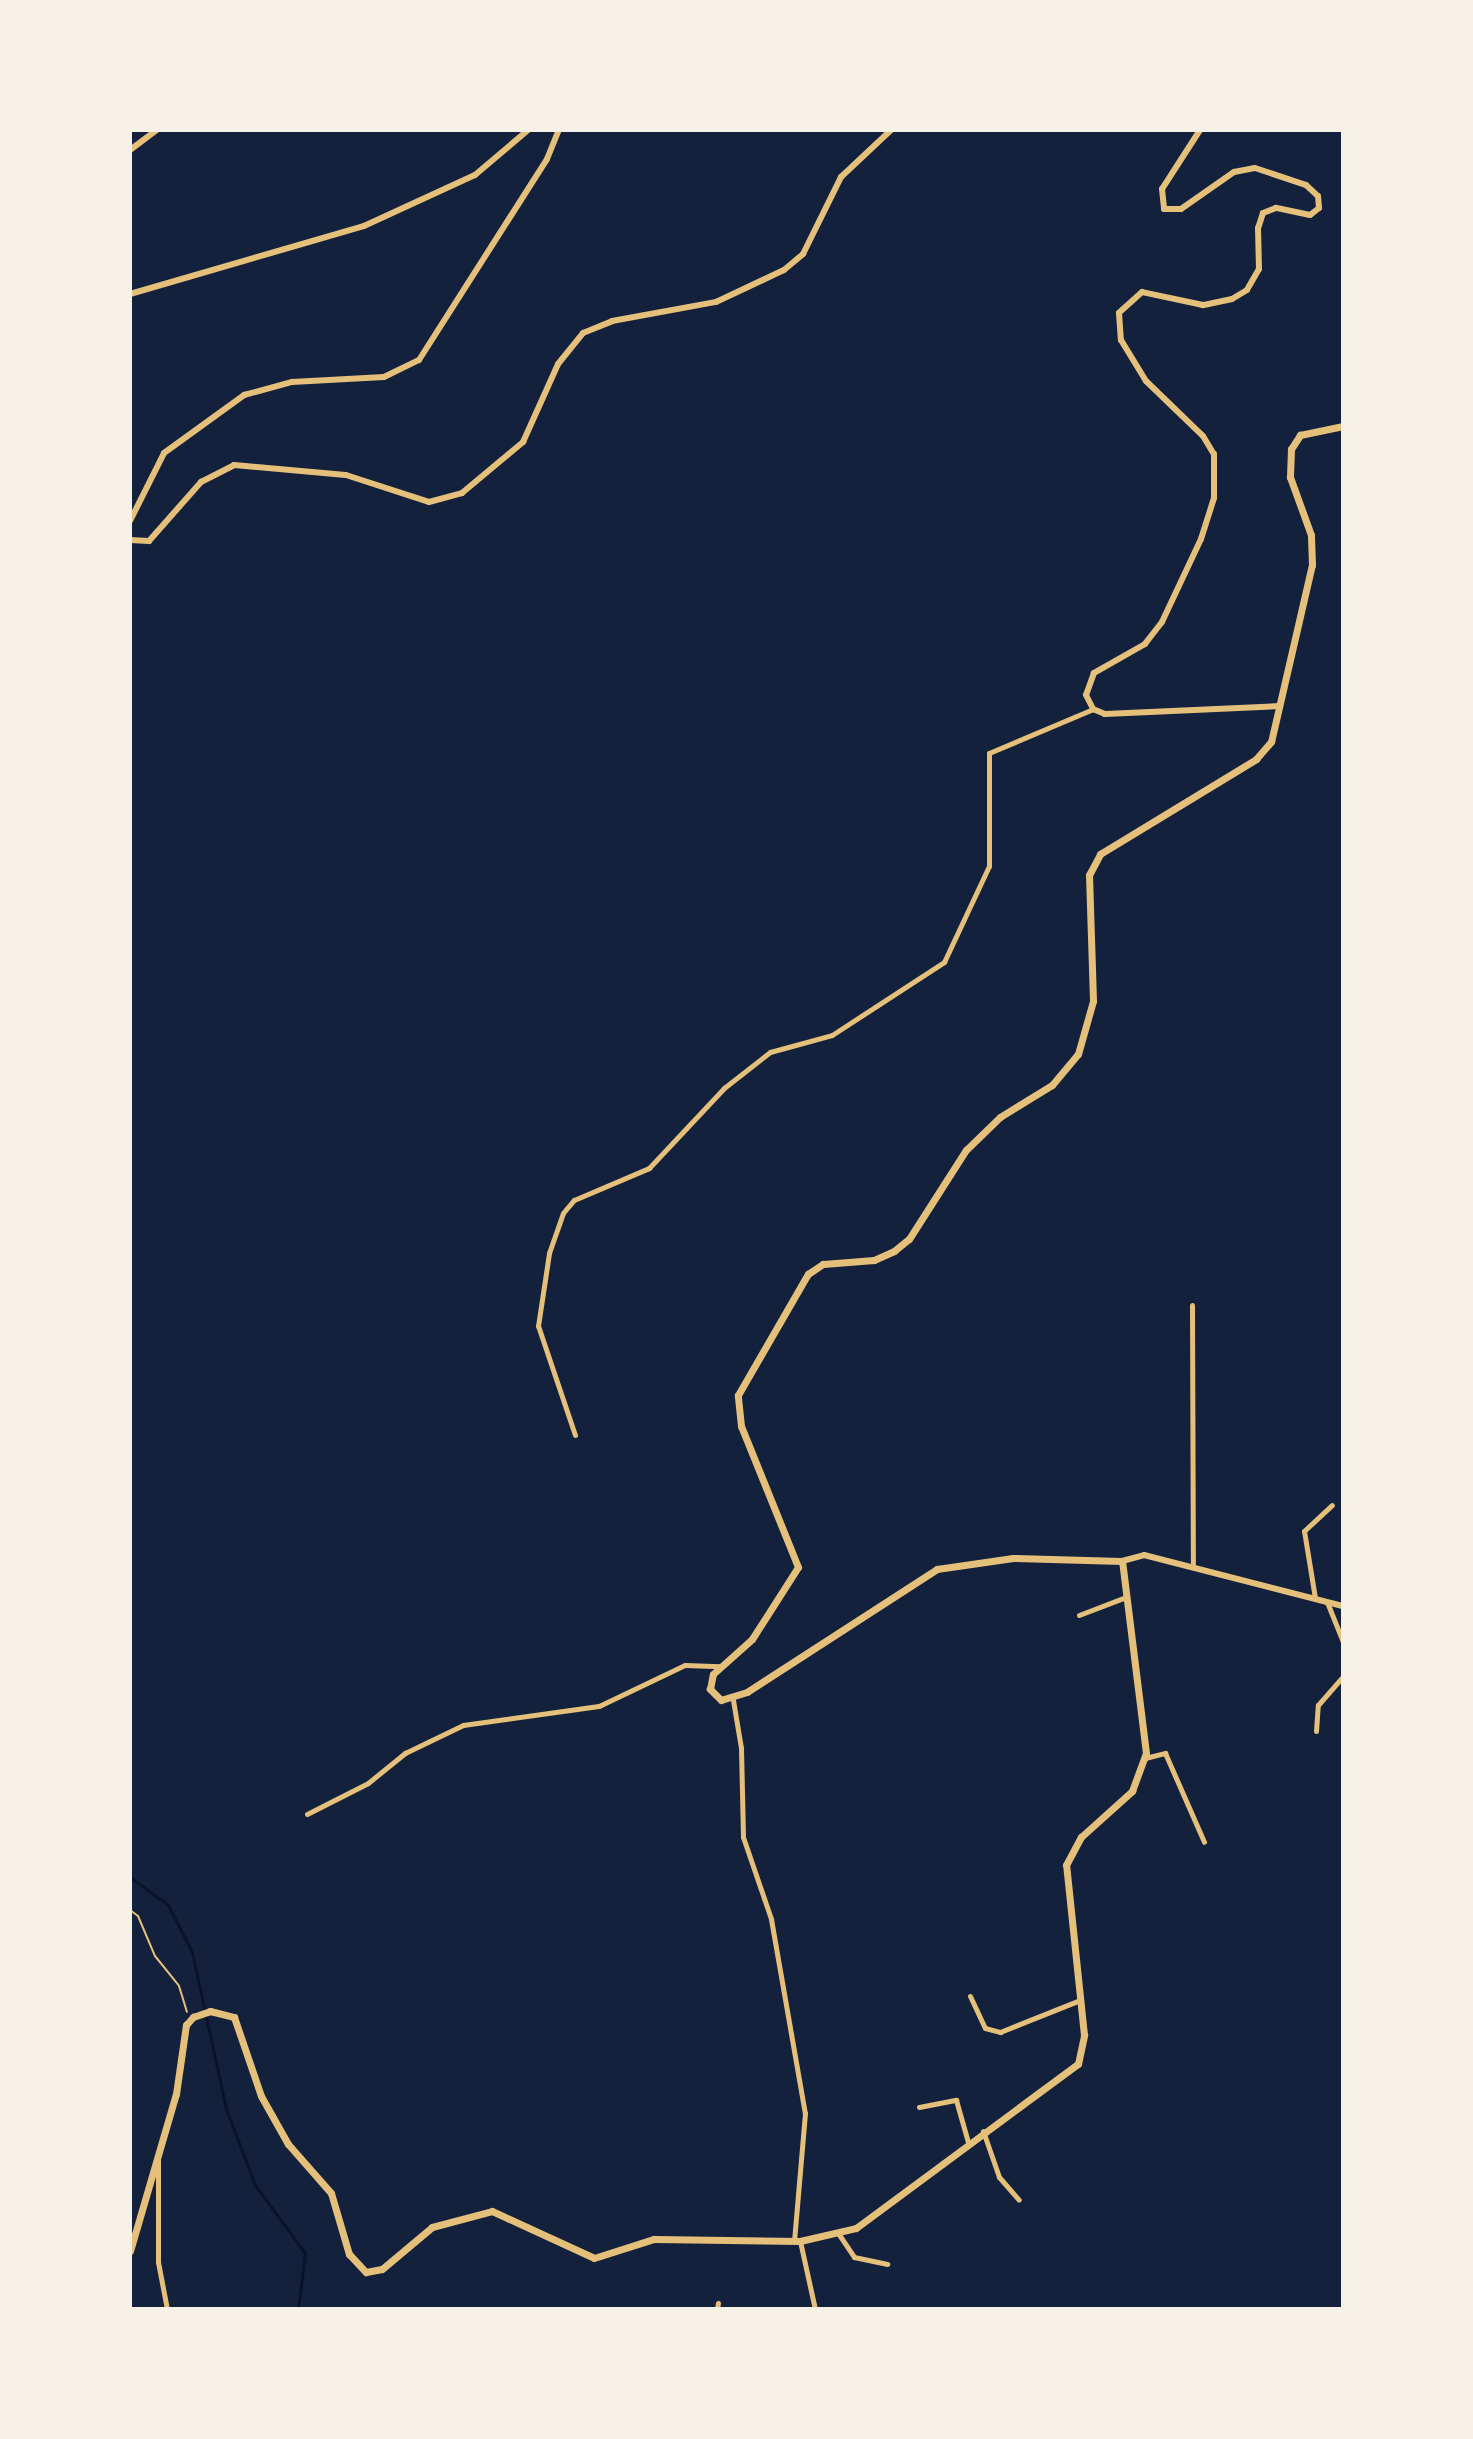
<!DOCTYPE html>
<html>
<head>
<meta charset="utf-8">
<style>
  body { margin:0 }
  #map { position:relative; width:1473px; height:2439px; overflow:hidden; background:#14213d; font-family:"DM Sans",sans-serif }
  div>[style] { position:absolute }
  .stream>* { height:3px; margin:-1.5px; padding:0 1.5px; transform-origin:1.5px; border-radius:1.5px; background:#0b132b }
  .path>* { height:2px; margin:-1px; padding:0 1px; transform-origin:1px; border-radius:1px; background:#e5c07b }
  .minor>* { height:5px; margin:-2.5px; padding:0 2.5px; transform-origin:2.5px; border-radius:2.5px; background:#e5c07b }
  .tertiary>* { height:6px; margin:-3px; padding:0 3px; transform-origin:3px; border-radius:3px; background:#e5c07b }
  .secondary>* { height:7px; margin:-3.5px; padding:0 3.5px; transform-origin:3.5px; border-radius:3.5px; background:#e5c07b }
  span { translate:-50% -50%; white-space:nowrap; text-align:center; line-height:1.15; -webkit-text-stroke:7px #f6f1e7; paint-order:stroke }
  .frame { position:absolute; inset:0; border:132px solid #f6f1e7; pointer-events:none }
</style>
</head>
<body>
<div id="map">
  <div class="stream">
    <i style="left:130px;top:1877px;width:47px;rotate:36.4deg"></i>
    <i style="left:168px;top:1905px;width:53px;rotate:62.9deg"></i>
    <i style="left:192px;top:1952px;width:161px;rotate:77.8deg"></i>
    <i style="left:226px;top:2109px;width:81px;rotate:69.1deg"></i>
    <i style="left:255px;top:2185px;width:84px;rotate:53.7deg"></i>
    <i style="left:305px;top:2253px;width:56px;rotate:97.1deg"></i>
  </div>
  <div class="path">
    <i style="left:130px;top:1910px;width:10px;rotate:37deg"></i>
    <i style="left:138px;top:1916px;width:43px;rotate:67deg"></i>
    <i style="left:155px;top:1956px;width:38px;rotate:51deg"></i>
    <i style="left:179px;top:1986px;width:27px;rotate:73deg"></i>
  </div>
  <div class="minor">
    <i style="left:1192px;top:1305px;width:262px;rotate:89.8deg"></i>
    <i style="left:575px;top:1435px;width:115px;rotate:-108.7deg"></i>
    <i style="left:538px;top:1326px;width:74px;rotate:-81.4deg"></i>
    <i style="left:549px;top:1253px;width:42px;rotate:-70.7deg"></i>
    <i style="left:563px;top:1213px;width:17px;rotate:-50deg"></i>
    <i style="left:574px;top:1200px;width:82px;rotate:-23.1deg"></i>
    <i style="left:649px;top:1168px;width:110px;rotate:-46.8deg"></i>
    <i style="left:724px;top:1088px;width:58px;rotate:-38deg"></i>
    <i style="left:770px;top:1052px;width:64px;rotate:-15.3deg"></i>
    <i style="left:832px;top:1035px;width:134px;rotate:-33.1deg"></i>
    <i style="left:944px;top:962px;width:106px;rotate:-64.9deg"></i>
    <i style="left:989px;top:866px;width:113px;rotate:-90deg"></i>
    <i style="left:989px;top:753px;width:113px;rotate:-22.9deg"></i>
    <i style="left:1315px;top:1598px;width:68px;rotate:-99.3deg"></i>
    <i style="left:1304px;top:1531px;width:38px;rotate:-43deg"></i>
    <i style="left:1327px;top:1602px;width:43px;rotate:68.2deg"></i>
    <i style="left:1079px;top:1615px;width:50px;rotate:-21deg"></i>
    <i style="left:733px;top:1700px;width:49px;rotate:80.5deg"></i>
    <i style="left:741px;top:1748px;width:89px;rotate:88.7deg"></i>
    <i style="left:743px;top:1837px;width:87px;rotate:71.1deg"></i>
    <i style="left:771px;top:1919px;width:197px;rotate:80.1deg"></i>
    <i style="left:805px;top:2113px;width:128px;rotate:94.9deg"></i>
    <i style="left:1316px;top:1731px;width:26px;rotate:-86deg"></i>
    <i style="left:1318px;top:1705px;width:38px;rotate:-49deg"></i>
    <i style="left:1145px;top:1758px;width:21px;rotate:-14deg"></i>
    <i style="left:1165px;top:1753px;width:97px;rotate:66.3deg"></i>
    <i style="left:307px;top:1814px;width:68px;rotate:-26.9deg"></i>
    <i style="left:368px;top:1783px;width:48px;rotate:-39deg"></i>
    <i style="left:405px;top:1753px;width:64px;rotate:-25.8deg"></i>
    <i style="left:463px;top:1725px;width:137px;rotate:-8deg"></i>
    <i style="left:599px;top:1706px;width:95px;rotate:-25.5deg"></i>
    <i style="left:685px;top:1665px;width:35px;rotate:2deg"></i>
    <i style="left:970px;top:1996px;width:35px;rotate:65deg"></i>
    <i style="left:985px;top:2028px;width:16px;rotate:15deg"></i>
    <i style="left:1000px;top:2032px;width:86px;rotate:-21.8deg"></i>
    <i style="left:919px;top:2107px;width:38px;rotate:-11deg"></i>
    <i style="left:956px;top:2100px;width:44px;rotate:74.1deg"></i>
    <i style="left:983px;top:2131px;width:49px;rotate:70.8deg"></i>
    <i style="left:999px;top:2177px;width:30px;rotate:49deg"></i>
    <i style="left:158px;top:2160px;width:102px;rotate:90deg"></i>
    <i style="left:158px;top:2262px;width:48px;rotate:79.2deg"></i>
    <i style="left:838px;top:2233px;width:29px;rotate:56deg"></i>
    <i style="left:854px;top:2257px;width:34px;rotate:12deg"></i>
    <i style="left:800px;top:2241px;width:70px;rotate:77.6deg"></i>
    <i style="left:717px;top:2309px;width:6px;rotate:-81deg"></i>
  </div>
  <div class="tertiary">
    <i style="left:1200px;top:130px;width:70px;rotate:122.8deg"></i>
    <i style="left:1162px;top:189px;width:20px;rotate:84deg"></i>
    <i style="left:1164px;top:209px;width:17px"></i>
    <i style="left:1181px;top:209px;width:65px;rotate:-34.9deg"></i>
    <i style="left:1234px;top:172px;width:21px;rotate:-11deg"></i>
    <i style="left:1255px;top:168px;width:54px;rotate:18.4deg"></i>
    <i style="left:1306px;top:185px;width:16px;rotate:43deg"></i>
    <i style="left:1318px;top:196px;width:12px;rotate:85deg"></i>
    <i style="left:1319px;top:208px;width:11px;rotate:142deg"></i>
    <i style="left:1310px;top:215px;width:35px;rotate:-168deg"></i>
    <i style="left:1276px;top:208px;width:14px;rotate:159deg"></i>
    <i style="left:1263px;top:213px;width:16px;rotate:108deg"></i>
    <i style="left:1258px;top:228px;width:41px;rotate:88.6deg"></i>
    <i style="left:1259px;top:269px;width:24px;rotate:120deg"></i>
    <i style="left:1247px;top:290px;width:17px;rotate:149deg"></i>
    <i style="left:1232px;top:299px;width:30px;rotate:168deg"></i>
    <i style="left:1203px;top:305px;width:62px;rotate:-168deg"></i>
    <i style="left:1142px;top:292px;width:31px;rotate:138deg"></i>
    <i style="left:1119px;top:313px;width:27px;rotate:86deg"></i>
    <i style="left:1121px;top:340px;width:48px;rotate:58.6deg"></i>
    <i style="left:1146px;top:381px;width:79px;rotate:44deg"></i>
    <i style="left:1203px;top:436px;width:21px;rotate:59deg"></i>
    <i style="left:1214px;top:454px;width:44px;rotate:90deg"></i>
    <i style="left:1214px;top:498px;width:43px;rotate:107.6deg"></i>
    <i style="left:1201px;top:539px;width:92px;rotate:115.2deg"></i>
    <i style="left:1162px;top:622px;width:28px;rotate:128deg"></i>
    <i style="left:1145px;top:644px;width:59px;rotate:150.4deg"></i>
    <i style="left:1094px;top:673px;width:23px;rotate:110deg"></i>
    <i style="left:1086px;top:695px;width:16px;rotate:63deg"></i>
    <i style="left:1093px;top:709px;width:13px;rotate:23deg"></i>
    <i style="left:1105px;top:714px;width:175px;rotate:-2.6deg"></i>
    <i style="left:130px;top:150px;width:34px;rotate:-37deg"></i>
    <i style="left:130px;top:294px;width:244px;rotate:-16.2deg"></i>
    <i style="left:364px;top:226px;width:122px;rotate:-24.7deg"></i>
    <i style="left:475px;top:175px;width:70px;rotate:-40.3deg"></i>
    <i style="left:130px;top:521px;width:76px;rotate:-63.4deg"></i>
    <i style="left:164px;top:453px;width:99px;rotate:-35.9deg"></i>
    <i style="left:244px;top:395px;width:50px;rotate:-15.2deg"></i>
    <i style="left:292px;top:382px;width:92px;rotate:-3.1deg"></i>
    <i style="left:384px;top:377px;width:39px;rotate:-26deg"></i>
    <i style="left:419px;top:360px;width:238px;rotate:-57.5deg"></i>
    <i style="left:547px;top:159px;width:31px;rotate:-68deg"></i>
    <i style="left:130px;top:540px;width:19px;rotate:3deg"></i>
    <i style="left:149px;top:541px;width:79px;rotate:-48.6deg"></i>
    <i style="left:201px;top:482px;width:37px;rotate:-27deg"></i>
    <i style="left:234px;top:465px;width:112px;rotate:5.1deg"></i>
    <i style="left:346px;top:475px;width:87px;rotate:18deg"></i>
    <i style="left:429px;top:502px;width:34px;rotate:-15deg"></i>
    <i style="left:462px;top:493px;width:80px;rotate:-39.9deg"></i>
    <i style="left:523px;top:442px;width:85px;rotate:-65.8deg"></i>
    <i style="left:558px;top:364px;width:40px;rotate:-51deg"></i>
    <i style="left:583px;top:333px;width:31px;rotate:-22deg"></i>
    <i style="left:612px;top:321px;width:106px;rotate:-10.4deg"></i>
    <i style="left:716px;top:302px;width:75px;rotate:-25.2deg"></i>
    <i style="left:784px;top:270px;width:25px;rotate:-40deg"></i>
    <i style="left:803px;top:254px;width:86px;rotate:-63.7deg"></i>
    <i style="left:841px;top:177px;width:69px;rotate:-43.2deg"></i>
    <i style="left:1122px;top:1561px;width:23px;rotate:-15deg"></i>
    <i style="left:1144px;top:1555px;width:205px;rotate:14.4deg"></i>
  </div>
  <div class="secondary">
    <i style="left:130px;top:2251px;width:164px;rotate:-73.7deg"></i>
    <i style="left:176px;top:2094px;width:70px;rotate:-81.8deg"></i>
    <i style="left:186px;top:2025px;width:11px;rotate:-49deg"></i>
    <i style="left:193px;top:2017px;width:18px;rotate:-19deg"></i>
    <i style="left:210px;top:2011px;width:25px;rotate:14deg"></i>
    <i style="left:234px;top:2017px;width:83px;rotate:71.1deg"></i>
    <i style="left:261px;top:2096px;width:55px;rotate:60.6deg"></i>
    <i style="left:288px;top:2144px;width:65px;rotate:48.7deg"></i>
    <i style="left:331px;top:2193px;width:64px;rotate:73.6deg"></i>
    <i style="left:349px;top:2254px;width:25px;rotate:47deg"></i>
    <i style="left:366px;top:2272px;width:16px;rotate:-11deg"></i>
    <i style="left:382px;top:2269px;width:65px;rotate:-40deg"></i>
    <i style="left:432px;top:2227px;width:62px;rotate:-14.9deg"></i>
    <i style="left:492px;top:2211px;width:112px;rotate:24.7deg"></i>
    <i style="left:594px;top:2258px;width:63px;rotate:-17.6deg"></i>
    <i style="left:654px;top:2239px;width:146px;rotate:0.8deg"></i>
    <i style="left:800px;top:2241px;width:57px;rotate:-13.1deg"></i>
    <i style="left:856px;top:2228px;width:276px;rotate:-36.5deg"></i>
    <i style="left:1078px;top:2064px;width:30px;rotate:-78deg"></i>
    <i style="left:1084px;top:2035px;width:171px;rotate:-96deg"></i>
    <i style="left:1066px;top:1865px;width:32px;rotate:-62deg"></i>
    <i style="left:1081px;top:1837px;width:69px;rotate:-42deg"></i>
    <i style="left:1132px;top:1791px;width:40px;rotate:-69.8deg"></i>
    <i style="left:1146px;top:1753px;width:193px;rotate:-97.1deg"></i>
    <i style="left:1122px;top:1561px;width:109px;rotate:-178.4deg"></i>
    <i style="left:1013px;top:1558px;width:77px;rotate:171.8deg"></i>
    <i style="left:937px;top:1569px;width:226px;rotate:147.1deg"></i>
    <i style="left:747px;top:1692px;width:27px;rotate:163deg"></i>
    <i style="left:721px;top:1700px;width:16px;rotate:-135deg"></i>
    <i style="left:710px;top:1689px;width:15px;rotate:-79deg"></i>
    <i style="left:713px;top:1674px;width:52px;rotate:-41.9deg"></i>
    <i style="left:752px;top:1639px;width:85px;rotate:-57.4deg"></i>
    <i style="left:798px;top:1567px;width:152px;rotate:-112deg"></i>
    <i style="left:741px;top:1426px;width:31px;rotate:-96deg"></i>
    <i style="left:738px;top:1395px;width:140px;rotate:-60deg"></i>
    <i style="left:808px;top:1274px;width:18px;rotate:-34deg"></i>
    <i style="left:823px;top:1264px;width:51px;rotate:-4.5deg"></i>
    <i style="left:874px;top:1260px;width:22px;rotate:-24deg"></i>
    <i style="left:894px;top:1251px;width:19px;rotate:-39deg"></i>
    <i style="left:909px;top:1239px;width:106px;rotate:-57.4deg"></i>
    <i style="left:966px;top:1150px;width:47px;rotate:-44.1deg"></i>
    <i style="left:1000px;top:1117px;width:61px;rotate:-31.6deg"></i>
    <i style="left:1052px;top:1085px;width:40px;rotate:-50deg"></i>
    <i style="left:1078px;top:1054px;width:55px;rotate:-74.2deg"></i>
    <i style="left:1093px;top:1001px;width:126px;rotate:-91.8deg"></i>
    <i style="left:1089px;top:875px;width:24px;rotate:-62deg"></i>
    <i style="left:1100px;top:854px;width:183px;rotate:-31.3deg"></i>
    <i style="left:1256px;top:759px;width:23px;rotate:-49deg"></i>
    <i style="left:1271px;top:742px;width:182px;rotate:-77deg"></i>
    <i style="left:1312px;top:565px;width:30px;rotate:-92deg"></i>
    <i style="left:1311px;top:535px;width:62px;rotate:-109.9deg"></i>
    <i style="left:1290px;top:477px;width:28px;rotate:-88deg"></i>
    <i style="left:1291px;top:449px;width:17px;rotate:-57deg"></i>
    <i style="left:1300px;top:435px;width:44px;rotate:-11.8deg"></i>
  </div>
  <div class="frame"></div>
</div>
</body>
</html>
